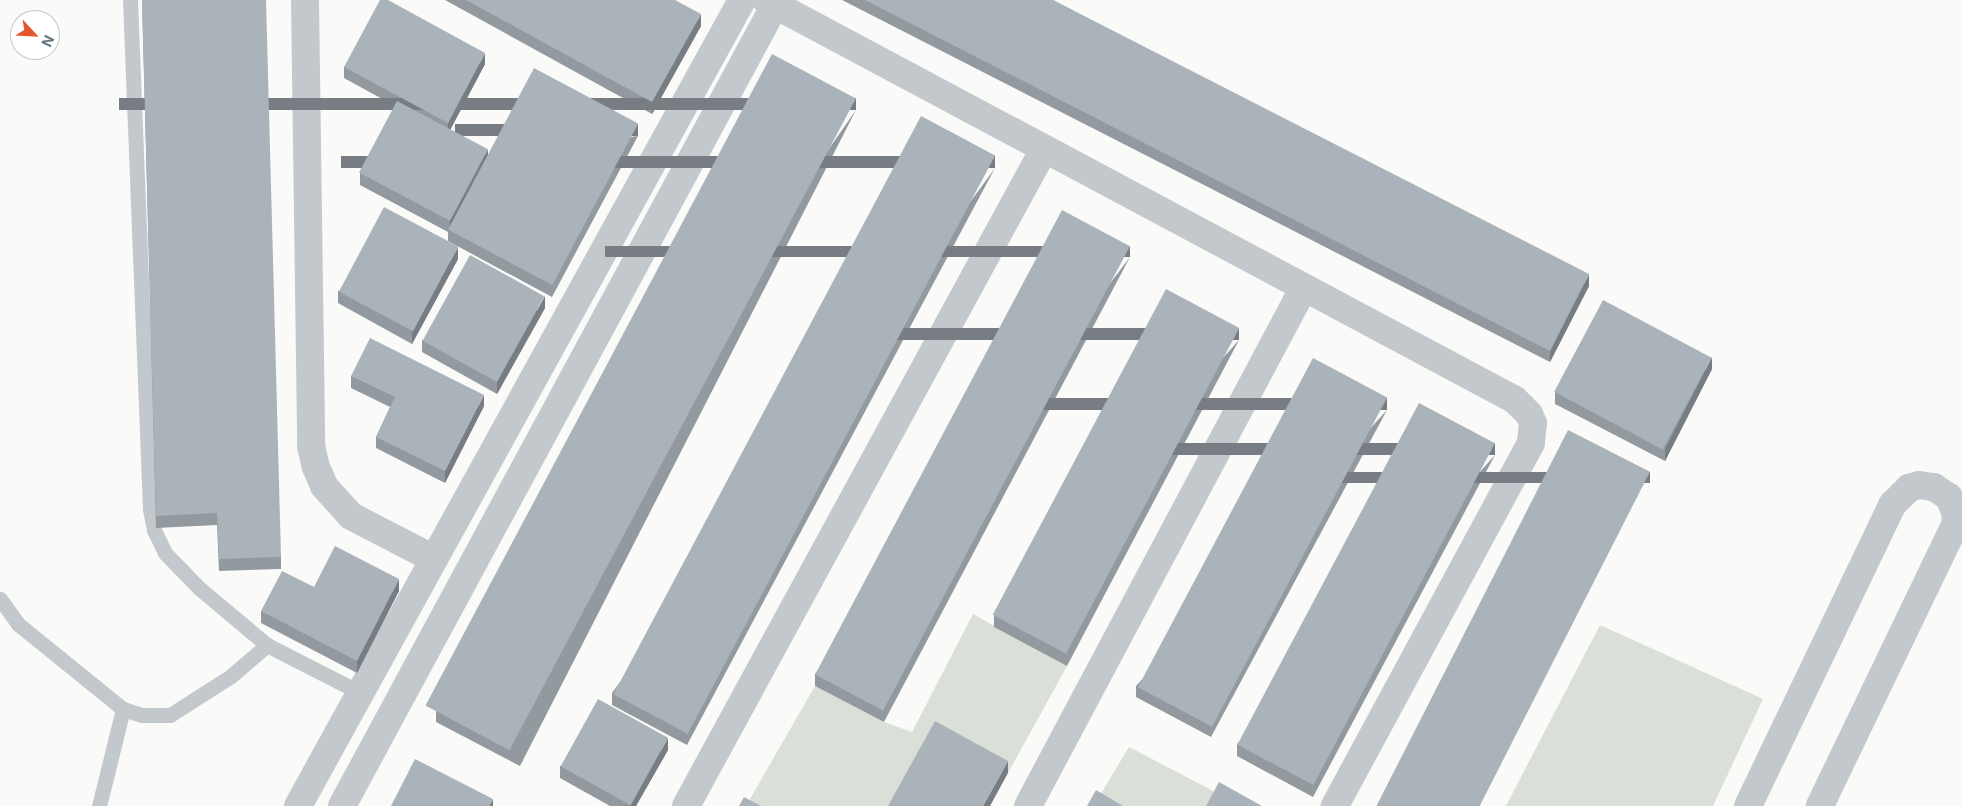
<!DOCTYPE html>
<html>
<head>
<meta charset="utf-8">
<style>
  body { margin:0 }
  #map { position:relative; width:1962px; height:806px; overflow:hidden; background:#fafaf8; font-family:Inter,sans-serif }
  div>[style] { position:absolute }
  .green>* { inset:0; background:#dadfd7 }
  .service>* { height:15px; margin:-7.5px; padding:0 7.5px; transform-origin:7.5px; border-radius:7.5px; background:#c3c8cc }
  .minor>* { height:28px; margin:-14px; padding:0 14px; transform-origin:14px; border-radius:14px; background:#c3c8cc }
  .wall>* { inset:0; background:#929a9f }
  .shaded-wall>* { inset:0; background:#777d82; transform-origin:0 0 }
  .building>* { inset:0; background:#aab3b9; transform-origin:0 0 }
  span { translate:-50% -50%; white-space:nowrap; text-align:center; line-height:1.15; -webkit-text-stroke:5px #fff; paint-order:stroke }
  .north { position:absolute; left:10px; top:10px; width:50px; height:50px; box-sizing:border-box; background:#fff; border:1px solid #c1c8cd; border-radius:50%; rotate:115deg; font-size:14px; font-weight:700; line-height:20px; text-align:center; color:#657683 }
  .north::after { content:''; display:block; margin:auto; width:18px; height:22px; background:#e4572e; clip-path:polygon(50% 0,100% 100%,50% 72%,0 100%) }
</style>
</head>
<body>
<div id="map">
  <div class="green">
    <i style="clip-path:polygon(973px 614px,1067px 666px,1008px 773px,935px 733px,895px 806px,746px 806px,815px 686px,884px 722px,912px 732px)"></i>
    <i style="clip-path:polygon(1600px 625px,1763px 699px,1713px 806px,1506px 806px)"></i>
    <i style="clip-path:polygon(1129px 747px,1219px 794px,1213px 806px,1103px 806px,1096px 802px)"></i>
  </div>
  <div class="service">
    <i style="left:130px;top:0;width:509px;rotate:87.75deg"></i>
    <i style="left:150px;top:509px;width:21px;rotate:79deg"></i>
    <i style="left:154px;top:530px;width:25px;rotate:64deg"></i>
    <i style="left:165px;top:553px;width:49px;rotate:45.8deg"></i>
    <i style="left:199px;top:588px;width:89px;rotate:40deg"></i>
    <i style="left:0;top:599px;width:31px;rotate:54deg"></i>
    <i style="left:18px;top:624px;width:135px;rotate:39deg"></i>
    <i style="left:123px;top:709px;width:20px;rotate:18deg"></i>
    <i style="left:142px;top:715px;width:28px"></i>
    <i style="left:170px;top:715px;width:72px;rotate:-32.6deg"></i>
    <i style="left:231px;top:676px;width:48px;rotate:-40.7deg"></i>
    <i style="left:267px;top:645px;width:106px;rotate:27.1deg"></i>
    <i style="left:99px;top:806px;width:100px;rotate:-76.1deg"></i>
  </div>
  <div class="minor">
    <i style="left:305px;top:0;width:446px;rotate:89.2deg"></i>
    <i style="left:311px;top:446px;width:22px;rotate:77deg"></i>
    <i style="left:316px;top:467px;width:21px;rotate:67deg"></i>
    <i style="left:324px;top:486px;width:40px;rotate:48deg"></i>
    <i style="left:351px;top:516px;width:93px;rotate:27.4deg"></i>
    <i style="left:766px;top:0;width:849px;rotate:28.1deg"></i>
    <i style="left:1515px;top:400px;width:20px;rotate:45deg"></i>
    <i style="left:1529px;top:414px;width:10px;rotate:66deg"></i>
    <i style="left:1533px;top:423px;width:20px;rotate:96deg"></i>
    <i style="left:1531px;top:443px;width:413px;rotate:118.4deg"></i>
    <i style="left:298px;top:806px;width:920px;rotate:-61.15deg"></i>
    <i style="left:342px;top:806px;width:911px;rotate:-61.61deg"></i>
    <i style="left:686px;top:806px;width:748px;rotate:-61.41deg"></i>
    <i style="left:1028px;top:806px;width:586px;rotate:-61.99deg"></i>
    <i style="left:1748px;top:806px;width:335px;rotate:-64.4deg"></i>
    <i style="left:1893px;top:504px;width:23px;rotate:-45deg"></i>
    <i style="left:1909px;top:488px;width:10px;rotate:-17deg"></i>
    <i style="left:1919px;top:485px;width:15px;rotate:8deg"></i>
    <i style="left:1934px;top:487px;width:18px;rotate:34deg"></i>
    <i style="left:1949px;top:497px;width:18px;rotate:68deg"></i>
    <i style="left:1956px;top:514px;width:11px;rotate:95deg"></i>
    <i style="left:1955px;top:525px;width:312px;rotate:115.7deg"></i>
  </div>
  <div class="wall">
    <i style="clip-path:polygon(142px 0,281px 557px,281px 569px,219px 571px,217px 525px,156px 528px)"></i>
    <i style="clip-path:polygon(445px 0,675px 0,701px 26px,652px 114px)"></i>
    <i style="clip-path:polygon(842px 0,1053px 0,1589px 286px,1550px 362px)"></i>
    <i style="clip-path:polygon(485px 64px,450px 130px,488px 155px,638px 136px,552px 297px,448px 241px,448px 232px,360px 185px,360px 173px,395px 106px,344px 78px,344px 67px)"></i>
    <i style="clip-path:polygon(856px 110px,520px 766px,436px 722px,436px 711px)"></i>
    <i style="clip-path:polygon(995px 168px,687px 745px,612px 705px,612px 693px)"></i>
    <i style="clip-path:polygon(1130px 257px,884px 722px,815px 686px,815px 674px)"></i>
    <i style="clip-path:polygon(458px 259px,412px 344px,338px 303px,338px 291px)"></i>
    <i style="clip-path:polygon(545px 308px,497px 394px,422px 352px,422px 340px)"></i>
    <i style="clip-path:polygon(1239px 340px,1067px 666px,994px 627px,994px 615px)"></i>
    <i style="clip-path:polygon(1712px 369px,1665px 461px,1555px 404px,1555px 392px)"></i>
    <i style="clip-path:polygon(351px 376px,484px 406px,445px 483px,376px 448px,376px 437px,390px 407px,351px 388px)"></i>
    <i style="clip-path:polygon(1387px 410px,1211px 737px,1136px 697px,1136px 686px)"></i>
    <i style="clip-path:polygon(1495px 455px,1313px 797px,1237px 756px,1237px 744px)"></i>
    <i style="clip-path:polygon(399px 591px,357px 673px,261px 623px,261px 611px)"></i>
    <i style="clip-path:polygon(668px 750px,636px 806px,610px 806px,560px 778px,560px 766px)"></i>
  </div>
  <div class="shaded-wall">
    <i style="clip-path:polygon(701px 14px,701px 26px,652px 114px,652px 102px)"></i>
    <i style="clip-path:polygon(485px 53px,485px 64px,448px 134px,448px 123px)"></i>
    <i style="left:856px;top:98px;width:12px;height:737px;rotate:90deg"></i>
    <i style="left:638px;top:124px;width:12px;height:183px;rotate:90deg"></i>
    <i style="clip-path:polygon(488px 149px,488px 161px,450px 230px,450px 221px)"></i>
    <i style="left:995px;top:156px;width:12px;height:654px;rotate:90deg"></i>
    <i style="left:1130px;top:246px;width:11px;height:525px;rotate:90deg"></i>
    <i style="clip-path:polygon(458px 247px,458px 259px,412px 344px,412px 332px)"></i>
    <i style="clip-path:polygon(1589px 274px,1589px 286px,1550px 362px,1550px 351px)"></i>
    <i style="clip-path:polygon(545px 296px,545px 308px,497px 394px,497px 382px)"></i>
    <i style="left:1239px;top:328px;width:12px;height:369px;rotate:90deg"></i>
    <i style="clip-path:polygon(1712px 357px,1712px 369px,1665px 461px,1665px 449px)"></i>
    <i style="clip-path:polygon(484px 395px,484px 406px,445px 483px,445px 471px)"></i>
    <i style="left:1387px;top:398px;width:12px;height:372px;rotate:90deg"></i>
    <i style="left:1495px;top:443px;width:12px;height:387px;rotate:90deg"></i>
    <i style="left:1650px;top:472px;width:11px;height:375px;rotate:90deg"></i>
    <i style="clip-path:polygon(399px 579px,399px 591px,357px 673px,357px 661px)"></i>
    <i style="clip-path:polygon(668px 738px,668px 750px,636px 806px,630px 806px)"></i>
    <i style="clip-path:polygon(1008px 761px,1008px 773px,990px 806px,983px 806px)"></i>
    <i style="clip-path:polygon(493px 799px,493px 806px,489px 806px)"></i>
  </div>
  <div class="building">
    <i style="clip-path:polygon(142px 0,266px 0,281px 557px,219px 559px,217px 513px,156px 516px)"></i>
    <i style="clip-path:polygon(380px 0,388px 0,485px 53px,448px 123px,344px 67px)"></i>
    <i style="clip-path:polygon(466px 0,675px 0,701px 14px,652px 102px)"></i>
    <i style="clip-path:polygon(865px 0,1053px 0,1589px 274px,1550px 351px)"></i>
    <i style="left:772px;top:54px;width:95px;height:738px;rotate:28deg"></i>
    <i style="left:534px;top:68px;width:118px;height:183px;rotate:28deg"></i>
    <i style="left:397px;top:101px;width:103px;height:81px;rotate:28deg"></i>
    <i style="left:921px;top:116px;width:84px;height:655px;rotate:28deg"></i>
    <i style="left:384px;top:207px;width:84px;height:96px;rotate:28deg"></i>
    <i style="left:1062px;top:210px;width:77px;height:526px;rotate:28deg"></i>
    <i style="left:470px;top:255px;width:85px;height:98px;rotate:29deg"></i>
    <i style="left:1166px;top:289px;width:83px;height:369px;rotate:28deg"></i>
    <i style="left:1603px;top:300px;width:123px;height:104px;rotate:28deg"></i>
    <i style="clip-path:polygon(370px 338px,484px 395px,445px 471px,376px 437px,395px 397px,351px 376px)"></i>
    <i style="left:1313px;top:358px;width:84px;height:373px;rotate:28deg"></i>
    <i style="left:1419px;top:403px;width:86px;height:387px;rotate:28deg"></i>
    <i style="left:1568px;top:430px;width:92px;height:422px;rotate:27deg"></i>
    <i style="clip-path:polygon(335px 546px,399px 579px,357px 661px,261px 611px,282px 571px,314px 587px)"></i>
    <i style="left:598px;top:699px;width:80px;height:77px;rotate:29deg"></i>
    <i style="clip-path:polygon(935px 721px,1008px 761px,983px 806px,888px 806px)"></i>
    <i style="clip-path:polygon(415px 759px,493px 799px,489px 806px,391px 806px)"></i>
    <i style="clip-path:polygon(1219px 782px,1262px 806px,1206px 806px)"></i>
    <i style="clip-path:polygon(1096px 790px,1123px 806px,1087px 806px)"></i>
    <i style="clip-path:polygon(744px 797px,761px 806px,739px 806px)"></i>
  </div>
  <div class="north">N</div>
</div>
</body>
</html>
